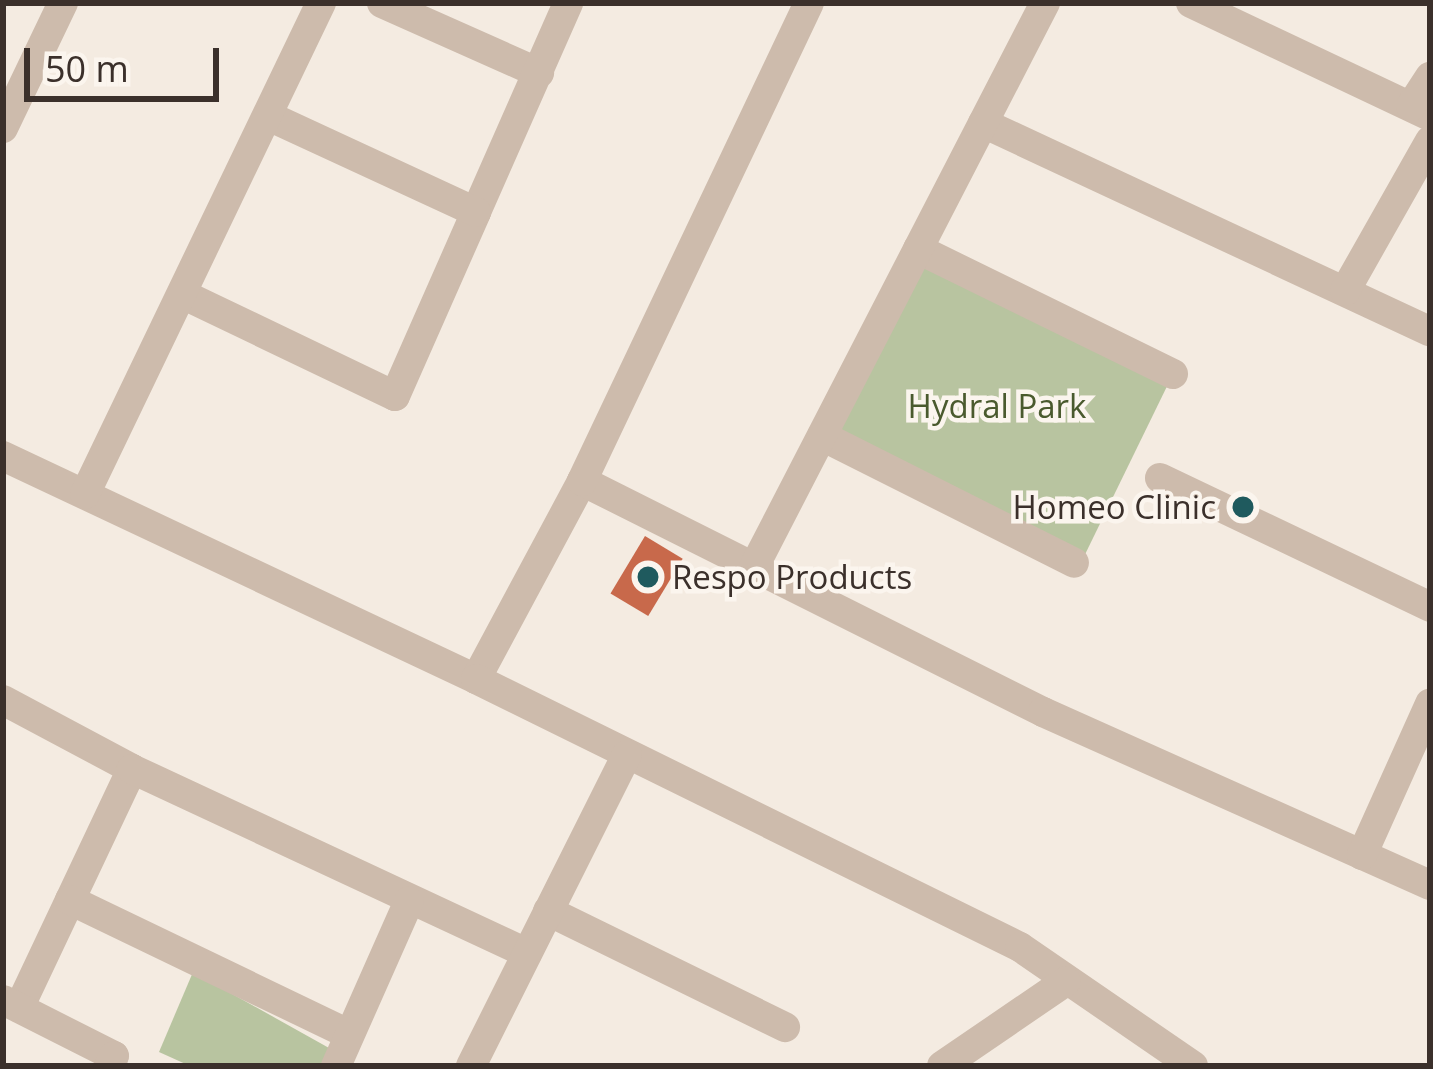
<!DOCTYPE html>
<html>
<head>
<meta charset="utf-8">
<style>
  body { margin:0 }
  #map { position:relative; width:1433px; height:1069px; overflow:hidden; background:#f4ebe1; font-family:"Open Sans",sans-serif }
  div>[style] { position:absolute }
  .green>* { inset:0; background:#b8c4a0; transform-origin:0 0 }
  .building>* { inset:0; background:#c8694b; transform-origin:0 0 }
  .minor>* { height:30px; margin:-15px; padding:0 15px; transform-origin:15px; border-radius:15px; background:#cdbbac }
  .dots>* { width:33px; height:33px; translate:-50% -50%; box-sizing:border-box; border:6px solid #fbf5ee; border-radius:50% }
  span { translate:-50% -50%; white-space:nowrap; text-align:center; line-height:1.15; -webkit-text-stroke:9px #fbf5ee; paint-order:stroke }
  .park-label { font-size:33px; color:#4a5a2e }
  .poi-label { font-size:33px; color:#3b302b }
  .right { translate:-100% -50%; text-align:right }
  .left { translate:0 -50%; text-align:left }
  .frame { position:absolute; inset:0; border:6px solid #3b302b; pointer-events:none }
  .scale { position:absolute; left:24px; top:48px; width:195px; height:54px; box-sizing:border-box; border:6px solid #3b302b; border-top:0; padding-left:15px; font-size:36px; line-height:42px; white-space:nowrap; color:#3b302b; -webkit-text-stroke:9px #fbf5ee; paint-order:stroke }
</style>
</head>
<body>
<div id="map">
  <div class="green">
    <i style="left:918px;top:249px;width:284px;height:210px;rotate:26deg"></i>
    <i style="clip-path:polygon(193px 972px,338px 1053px,331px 1066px,190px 1066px,159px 1052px)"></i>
  </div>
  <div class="building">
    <i style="left:645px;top:536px;width:44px;height:67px;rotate:31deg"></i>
  </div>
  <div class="minor">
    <i style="left:382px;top:3px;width:172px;rotate:24deg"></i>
    <i style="left:1191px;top:3px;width:264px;rotate:25.3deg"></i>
    <i style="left:1411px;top:106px;width:35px;rotate:-57deg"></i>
    <i style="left:983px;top:123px;width:493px;rotate:25deg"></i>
    <i style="left:3px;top:128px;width:139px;rotate:-64.4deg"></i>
    <i style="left:476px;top:212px;width:228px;rotate:-66.2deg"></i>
    <i style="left:918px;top:249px;width:284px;rotate:26.1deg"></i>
    <i style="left:1345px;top:291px;width:172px;rotate:-60.5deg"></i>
    <i style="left:182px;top:294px;width:236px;rotate:25.6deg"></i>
    <i style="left:395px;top:396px;width:201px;rotate:-66.2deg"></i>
    <i style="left:476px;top:212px;width:229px;rotate:-155.2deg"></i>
    <i style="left:822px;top:436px;width:282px;rotate:26.7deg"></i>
    <i style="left:3px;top:456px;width:523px;rotate:25.24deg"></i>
    <i style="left:476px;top:679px;width:225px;rotate:-61.8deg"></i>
    <i style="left:582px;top:481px;width:516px;rotate:26.61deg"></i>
    <i style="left:1043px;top:712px;width:424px;rotate:24.1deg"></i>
    <i style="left:1160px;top:478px;width:299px;rotate:25.5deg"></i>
    <i style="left:582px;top:481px;width:529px;rotate:-64.6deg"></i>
    <i style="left:85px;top:494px;width:545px;rotate:-64.33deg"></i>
    <i style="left:754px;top:567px;width:635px;rotate:-62.71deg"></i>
    <i style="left:476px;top:679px;width:606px;rotate:26.23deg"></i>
    <i style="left:1020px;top:947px;width:210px;rotate:34.5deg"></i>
    <i style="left:3px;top:700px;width:146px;rotate:28.1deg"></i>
    <i style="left:132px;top:769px;width:264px;rotate:115.3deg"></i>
    <i style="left:132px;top:769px;width:436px;rotate:25deg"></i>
    <i style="left:1362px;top:855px;width:166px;rotate:-65.8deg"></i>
    <i style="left:70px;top:900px;width:310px;rotate:25.7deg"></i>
    <i style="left:548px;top:911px;width:264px;rotate:26.1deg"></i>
    <i style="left:3px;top:1000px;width:124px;rotate:26.8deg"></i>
    <i style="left:114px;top:1056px;width:11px;rotate:117deg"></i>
    <i style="left:336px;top:1066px;width:180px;rotate:-66.1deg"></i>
    <i style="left:471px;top:1066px;width:348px;rotate:-63.4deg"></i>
    <i style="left:942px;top:1066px;width:150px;rotate:-34.4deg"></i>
  </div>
  <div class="dots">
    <i style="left:1243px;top:507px;background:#1f5a5e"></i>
    <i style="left:648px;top:577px;background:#1f5a5e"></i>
  </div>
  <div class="park-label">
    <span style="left:997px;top:406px">Hydral Park</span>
  </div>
  <div class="poi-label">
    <span class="right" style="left:1216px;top:507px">Homeo Clinic</span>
    <span class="left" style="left:672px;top:577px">Respo Products</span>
  </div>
  <div class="frame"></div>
  <div class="scale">50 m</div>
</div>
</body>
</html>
